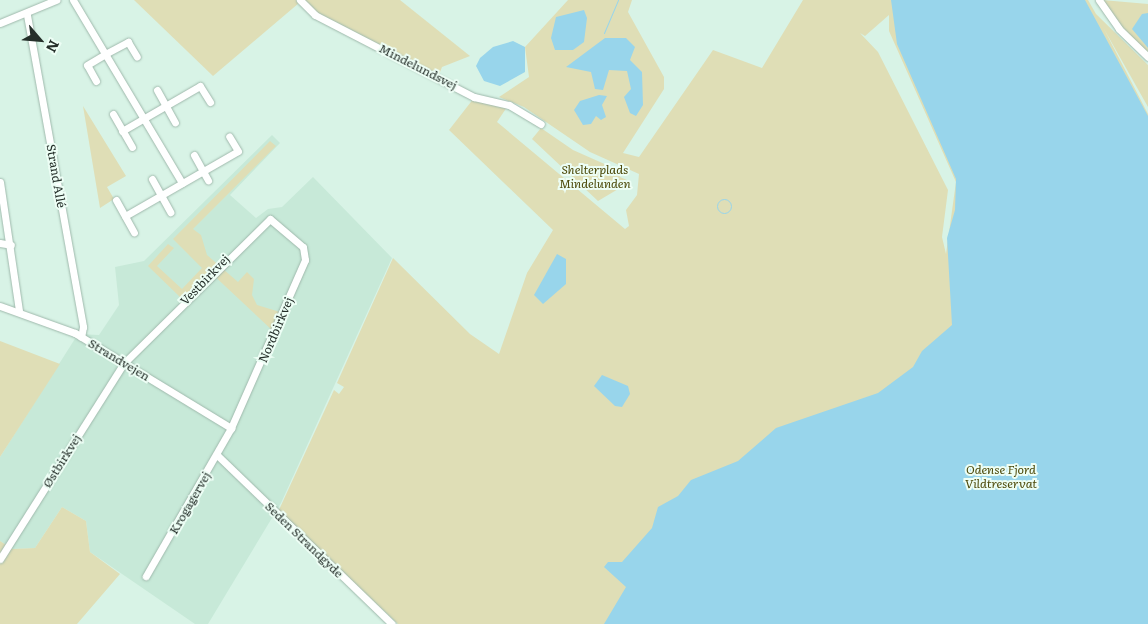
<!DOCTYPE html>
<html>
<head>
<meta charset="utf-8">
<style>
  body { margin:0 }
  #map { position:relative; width:1148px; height:624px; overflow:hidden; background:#d8f3e6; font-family:Literata,serif }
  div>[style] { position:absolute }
  .built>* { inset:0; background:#c7e9d8 }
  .green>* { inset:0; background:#dfdeb6 }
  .water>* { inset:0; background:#98d5eb }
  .stream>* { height:1px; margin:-0.5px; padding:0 0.5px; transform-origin:0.5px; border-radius:0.5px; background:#98d5eb }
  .stream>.ring { margin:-0.5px; padding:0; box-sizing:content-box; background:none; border:1px solid #98d5eb; border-radius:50% }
  .roads { filter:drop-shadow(0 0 1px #9fb9ac) drop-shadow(0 0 1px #9fb9ac) }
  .minor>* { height:7px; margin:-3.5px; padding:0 3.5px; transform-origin:3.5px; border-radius:3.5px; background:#fff }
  span { translate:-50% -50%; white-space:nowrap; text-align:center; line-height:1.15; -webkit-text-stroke:4px #edfef5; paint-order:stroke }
  .street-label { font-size:12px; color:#252f2a }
  .park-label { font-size:12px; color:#4c4909; font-style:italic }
  .north { position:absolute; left:15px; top:15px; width:50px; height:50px; -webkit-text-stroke:4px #edfef5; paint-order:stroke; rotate:117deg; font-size:14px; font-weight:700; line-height:20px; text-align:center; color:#252f2a }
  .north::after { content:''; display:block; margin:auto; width:18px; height:22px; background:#252f2a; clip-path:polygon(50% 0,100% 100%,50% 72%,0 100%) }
</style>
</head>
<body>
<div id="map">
  <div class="built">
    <i style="clip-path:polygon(272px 135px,280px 143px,230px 195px,256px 218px,268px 209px,282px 207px,313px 177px,392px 258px,281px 503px,208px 624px,195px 624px,90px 552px,86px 521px,62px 507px,35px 548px,13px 549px,0 541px,0 457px,78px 334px,99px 335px,119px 305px,115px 267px,144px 261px)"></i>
  </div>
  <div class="green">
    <i style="clip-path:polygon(134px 0,296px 0,299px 3px,213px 76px)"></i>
    <i style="clip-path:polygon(304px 0,400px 0,470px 56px,442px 67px,439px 75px,310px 9px)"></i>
    <i style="clip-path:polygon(evenodd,568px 0,632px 0,628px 12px,664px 77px,664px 89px,623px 153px,639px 157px,713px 50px,762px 68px,803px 0,1088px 0,1096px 14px,1148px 65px,1148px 107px,1104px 29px,1148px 114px,1148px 624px,398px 624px,278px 512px,334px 390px,339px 394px,344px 387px,337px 383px,393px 258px,470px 334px,499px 354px,527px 273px,553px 230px,449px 130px,474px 98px,507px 107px,497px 122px,625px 229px,629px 226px,626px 210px,637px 195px,639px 174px,590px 152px,524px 107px,499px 97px,529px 77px,525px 47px,568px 0,889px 15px,889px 31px,956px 182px,946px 254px,942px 237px,948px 190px,878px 52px,860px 33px,865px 36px,889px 15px)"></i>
    <i style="clip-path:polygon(1102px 0,1148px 4px,1148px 55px,1116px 23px)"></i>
    <i style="clip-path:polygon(83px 106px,126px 176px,107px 187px,114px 199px,100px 208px)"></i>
    <i style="clip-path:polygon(541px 128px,573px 150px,618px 170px,620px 177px,627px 180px,625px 185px,598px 201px,532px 139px)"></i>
    <i style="clip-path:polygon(270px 141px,276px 146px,193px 229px,201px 235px,207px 255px,238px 282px,247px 272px,254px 279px,252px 295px,257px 305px,280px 312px,273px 331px,209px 271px,182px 299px,148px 266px,168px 244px,174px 248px,157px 266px,182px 289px,202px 268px,173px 239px)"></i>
    <i style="clip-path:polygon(0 341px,60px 364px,0 457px)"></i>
    <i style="clip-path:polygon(62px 507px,86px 521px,90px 552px,120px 574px,77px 624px,0 624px,0 541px,13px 549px,35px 548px)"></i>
  </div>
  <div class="water">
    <i style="clip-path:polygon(891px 0,1085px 0,1148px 116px,1148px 624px,604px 624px,626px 587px,604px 567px,608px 562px,622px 562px,652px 528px,658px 507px,678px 496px,691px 480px,738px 461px,776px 428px,878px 393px,913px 367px,922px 351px,952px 325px,947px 238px,955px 210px,956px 179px,897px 44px)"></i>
    <i style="clip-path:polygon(584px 10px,587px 18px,584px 42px,573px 50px,555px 50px,551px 38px,556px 17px)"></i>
    <i style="clip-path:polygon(1148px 13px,1148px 48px,1132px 29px,1142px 14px)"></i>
    <i style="clip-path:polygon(605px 38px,626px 38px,635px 47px,630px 60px,642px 72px,643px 105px,636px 116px,630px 113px,624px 97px,631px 89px,627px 71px,609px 70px,603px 90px,595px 89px,591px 72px,566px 67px)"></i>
    <i style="clip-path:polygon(513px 41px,525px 47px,525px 72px,500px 86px,484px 81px,476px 66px,480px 58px,493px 47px)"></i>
    <i style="clip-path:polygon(599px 95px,607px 96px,602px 105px,606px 117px,601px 120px,596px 116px,591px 124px,583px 125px,574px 110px,580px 101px)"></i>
    <i style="clip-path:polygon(557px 254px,566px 259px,566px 284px,543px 304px,534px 295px)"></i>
    <i style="clip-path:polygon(602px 375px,628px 386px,630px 394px,622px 407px,615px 406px,594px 386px)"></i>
  </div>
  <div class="stream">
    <i style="left:604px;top:33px;width:36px;rotate:-67deg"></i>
    <i class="ring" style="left:717px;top:199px;width:13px;height:13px"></i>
  </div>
  <div class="roads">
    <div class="minor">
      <i style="left:73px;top:0;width:213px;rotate:59.2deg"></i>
      <i style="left:300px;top:0;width:21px;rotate:45deg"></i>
      <i style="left:315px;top:15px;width:179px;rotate:27.3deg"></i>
      <i style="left:474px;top:97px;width:36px;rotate:13deg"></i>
      <i style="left:509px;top:105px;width:37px;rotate:31deg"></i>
      <i style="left:1099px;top:0;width:35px;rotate:55deg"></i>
      <i style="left:1119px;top:29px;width:40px;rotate:44deg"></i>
      <i style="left:27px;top:15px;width:317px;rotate:79.8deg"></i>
      <i style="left:83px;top:327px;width:10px;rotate:101deg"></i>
      <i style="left:0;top:23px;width:61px;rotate:-22.3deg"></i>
      <i style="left:96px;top:81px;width:18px;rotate:-119deg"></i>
      <i style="left:87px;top:65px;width:23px;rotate:-31deg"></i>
      <i style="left:107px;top:53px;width:24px;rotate:-28deg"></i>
      <i style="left:128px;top:42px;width:17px;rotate:59deg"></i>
      <i style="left:157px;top:90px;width:37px;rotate:61deg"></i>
      <i style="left:113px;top:114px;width:38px;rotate:60deg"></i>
      <i style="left:122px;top:131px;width:90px;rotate:-30deg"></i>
      <i style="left:200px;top:86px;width:19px;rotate:58deg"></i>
      <i style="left:194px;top:155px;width:29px;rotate:61deg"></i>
      <i style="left:152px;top:179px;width:38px;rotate:61deg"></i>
      <i style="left:0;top:182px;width:130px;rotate:81.6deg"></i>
      <i style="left:116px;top:200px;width:37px;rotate:61deg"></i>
      <i style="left:125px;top:216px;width:130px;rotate:-29.9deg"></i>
      <i style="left:238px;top:151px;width:17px;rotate:-121deg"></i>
      <i style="left:0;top:243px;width:11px;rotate:10deg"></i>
      <i style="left:0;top:306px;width:80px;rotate:19.8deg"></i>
      <i style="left:75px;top:333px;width:183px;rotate:31.3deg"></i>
      <i style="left:217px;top:455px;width:243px;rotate:44deg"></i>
      <i style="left:0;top:559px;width:232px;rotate:-57.7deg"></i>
      <i style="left:124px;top:363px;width:205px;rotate:-44.6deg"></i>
      <i style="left:270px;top:219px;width:43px;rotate:40.3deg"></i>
      <i style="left:303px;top:247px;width:13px;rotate:81deg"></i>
      <i style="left:305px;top:260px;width:184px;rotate:113.8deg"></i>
      <i style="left:231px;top:428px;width:171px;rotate:119.9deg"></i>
    </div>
  </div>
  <div class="street-label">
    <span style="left:418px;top:67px;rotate:27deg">Mindelundsvej</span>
    <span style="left:56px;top:176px;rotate:80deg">Strand Allé</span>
    <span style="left:205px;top:280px;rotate:-46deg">Vestbirkvej</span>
    <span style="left:276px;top:330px;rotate:-67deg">Nordbirkvej</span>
    <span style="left:119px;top:360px;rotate:31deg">Strandvejen</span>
    <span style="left:62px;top:461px;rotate:-58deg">Østbirkvej</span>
    <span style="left:190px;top:503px;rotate:-60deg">Krogagervej</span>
    <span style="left:304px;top:540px;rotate:44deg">Seden Strandgyde</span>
  </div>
  <div class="park-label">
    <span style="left:595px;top:177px">Shelterplads<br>Mindelunden</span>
    <span style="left:1001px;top:477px">Odense Fjord<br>Vildtreservat</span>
  </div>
  <div class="north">N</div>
</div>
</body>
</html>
